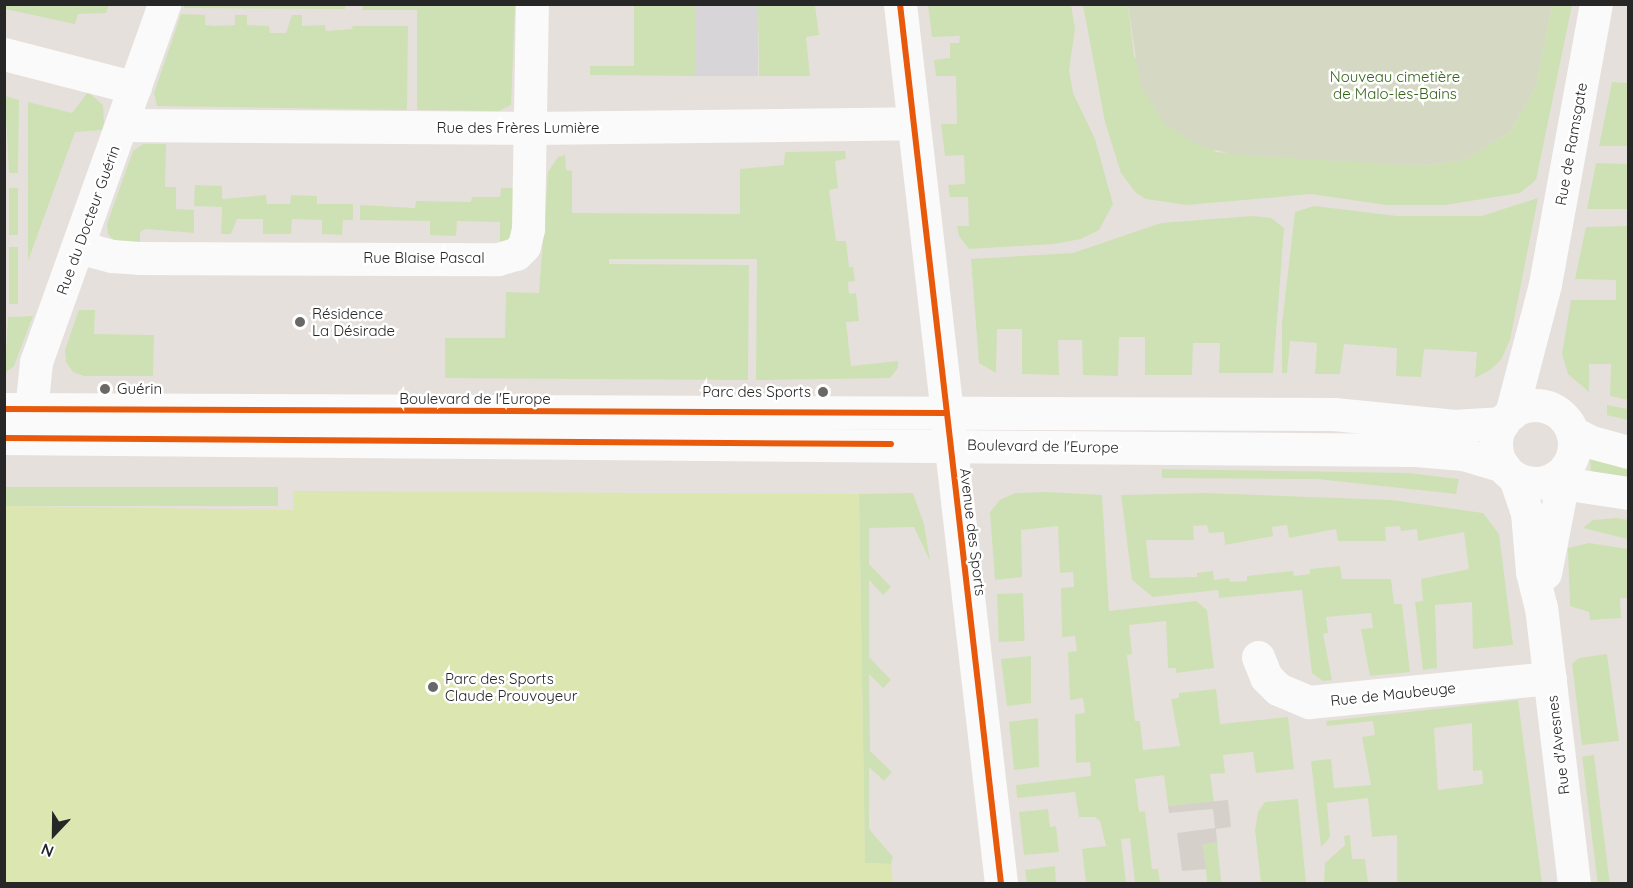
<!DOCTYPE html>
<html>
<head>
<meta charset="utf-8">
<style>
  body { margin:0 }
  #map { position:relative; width:1633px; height:888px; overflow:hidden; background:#e6e0dc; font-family:Quicksand,sans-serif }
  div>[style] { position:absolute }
  .industrial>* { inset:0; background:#d8d5d8; transform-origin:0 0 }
  .green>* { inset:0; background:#cee1b4; transform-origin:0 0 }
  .cemetery>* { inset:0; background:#d5d9c3 }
  .pitch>* { inset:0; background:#dce6b1 }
  .plaza>* { inset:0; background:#d6d0cb }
  .minor>* { height:33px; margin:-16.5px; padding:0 16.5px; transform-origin:16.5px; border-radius:16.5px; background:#fbfafa }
  .minor>.ring { margin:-16.5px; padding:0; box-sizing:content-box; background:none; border:33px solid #fbfafa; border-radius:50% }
  .cycleway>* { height:6px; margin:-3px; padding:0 3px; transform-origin:3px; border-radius:3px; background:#e8590c }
  .dots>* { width:16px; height:16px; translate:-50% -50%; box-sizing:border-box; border:3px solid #fff; border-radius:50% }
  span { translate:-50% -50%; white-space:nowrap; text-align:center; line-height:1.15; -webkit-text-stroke:5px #fff; paint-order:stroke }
  .park-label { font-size:15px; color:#346318 }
  .street-label { font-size:15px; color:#272727 }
  .poi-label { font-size:15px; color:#272727 }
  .left { translate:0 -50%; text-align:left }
  .right { translate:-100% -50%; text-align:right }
  .frame { position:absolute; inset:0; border:6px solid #272727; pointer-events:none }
  .north { position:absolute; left:24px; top:804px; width:60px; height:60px; -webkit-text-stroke:4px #fff; paint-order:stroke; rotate:202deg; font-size:16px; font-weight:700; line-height:24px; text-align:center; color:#272727 }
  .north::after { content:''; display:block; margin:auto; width:21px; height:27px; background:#272727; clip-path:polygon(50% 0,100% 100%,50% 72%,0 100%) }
</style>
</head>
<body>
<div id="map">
  <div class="industrial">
    <i style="left:695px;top:5px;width:63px;height:71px"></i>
  </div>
  <div class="green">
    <i style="clip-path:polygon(5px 4px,109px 4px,109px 5px,106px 13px,78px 14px,75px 24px,5px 9px)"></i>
    <i style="clip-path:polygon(185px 4px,345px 4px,345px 9px,184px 8px)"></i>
    <i style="clip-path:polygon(363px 4px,515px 5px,511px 105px,499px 111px,417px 110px,417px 10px,362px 10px)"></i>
    <i style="clip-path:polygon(634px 5px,695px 5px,695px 76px,590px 75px,590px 66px,634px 66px)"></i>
    <i style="clip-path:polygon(758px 5px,815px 5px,819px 35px,806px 37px,810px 76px,759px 76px)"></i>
    <i style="clip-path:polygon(928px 5px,1071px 5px,1075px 29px,1069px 70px,1073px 93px,1095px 139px,1113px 204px,1099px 230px,1081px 239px,1054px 244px,969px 249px,959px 236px,957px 226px,969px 226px,968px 197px,950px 197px,948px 185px,965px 184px,964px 155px,945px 156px,941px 124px,957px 124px,956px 76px,936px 76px,934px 60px,950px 58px,950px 43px,959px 43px,960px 36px,932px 37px)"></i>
    <i style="clip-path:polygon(1083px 5px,1128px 5px,1134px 56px,1216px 152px,1421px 166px,1465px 160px,1510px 132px,1536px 87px,1552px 5px,1572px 5px,1536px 180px,1520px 193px,1445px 205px,1386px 205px,1311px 194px,1187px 205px,1146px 199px,1136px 193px,1121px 173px,1105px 122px)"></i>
    <i style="clip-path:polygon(181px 14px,205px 15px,205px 25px,214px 26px,235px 25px,235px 15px,247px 15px,247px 25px,269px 26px,270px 33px,286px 33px,292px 15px,302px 15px,302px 26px,325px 25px,326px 31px,352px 29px,353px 26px,408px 26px,407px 110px,157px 106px,154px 93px)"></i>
    <i style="clip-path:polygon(1612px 82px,1628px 83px,1628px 146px,1599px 146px)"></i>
    <i style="clip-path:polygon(88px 92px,103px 105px,104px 123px,102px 130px,75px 132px,28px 261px,28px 102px,72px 113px)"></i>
    <i style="clip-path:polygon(5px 96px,19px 100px,18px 173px,9px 173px)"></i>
    <i style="clip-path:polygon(143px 144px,166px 144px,165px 187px,176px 187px,176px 209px,194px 210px,194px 233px,146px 229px,140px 232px,140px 245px,115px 242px,108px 234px,107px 224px,133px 151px)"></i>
    <i style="clip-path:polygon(845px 151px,846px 159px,835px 161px,838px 188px,829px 190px,836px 241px,846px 241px,849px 267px,853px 267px,855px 281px,848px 282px,849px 294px,856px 293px,859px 321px,846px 322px,851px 366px,898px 361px,898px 368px,890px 378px,756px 380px,757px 259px,609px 259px,609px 264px,749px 265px,748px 380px,445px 378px,445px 338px,505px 338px,506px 292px,539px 293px,548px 172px,558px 157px,565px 155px,566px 170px,572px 171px,572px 213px,740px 214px,740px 169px,784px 165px,785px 152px)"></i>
    <i style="clip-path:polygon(1596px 163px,1628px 164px,1628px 209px,1587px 209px)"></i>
    <i style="clip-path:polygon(195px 185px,222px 186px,222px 199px,266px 195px,267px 204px,290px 204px,291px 195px,317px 196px,317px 204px,353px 204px,353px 220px,343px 220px,342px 235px,322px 234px,322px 220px,292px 219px,291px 234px,263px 234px,263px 219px,237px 219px,231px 234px,221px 234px,222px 207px,194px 206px)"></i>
    <i style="left:9px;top:188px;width:9px;height:47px"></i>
    <i style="clip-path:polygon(501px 188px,514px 188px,514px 233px,500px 248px,500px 222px,457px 221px,456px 236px,430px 235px,430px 221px,360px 220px,360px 205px,415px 208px,416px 201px,471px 202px,472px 197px,500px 197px)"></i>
    <i style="clip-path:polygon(1538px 198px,1510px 340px,1501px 360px,1490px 370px,1475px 378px,1477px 352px,1424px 349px,1421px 377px,1396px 376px,1397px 348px,1344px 344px,1340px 374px,1315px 374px,1317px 343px,1290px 341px,1287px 373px,1282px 373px,1282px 324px,1295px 212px,1314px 206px,1397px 216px,1482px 216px)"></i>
    <i style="clip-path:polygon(1252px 216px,1271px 218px,1284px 228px,1273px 373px,1219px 373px,1220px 343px,1193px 343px,1192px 375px,1145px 375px,1145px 337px,1119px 337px,1118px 376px,1083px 375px,1082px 340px,1058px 340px,1059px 375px,1022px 374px,1022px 329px,997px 329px,996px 373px,979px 363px,971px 259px,1073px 253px,1161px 223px)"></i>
    <i style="clip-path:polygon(1628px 226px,1628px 400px,1610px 396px,1611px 364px,1589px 364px,1589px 392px,1568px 374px,1562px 354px,1571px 300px,1616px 300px,1616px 280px,1575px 279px,1586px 227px)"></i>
    <i style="left:9px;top:247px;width:9px;height:57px"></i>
    <i style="clip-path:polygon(79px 310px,95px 310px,94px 334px,154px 335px,153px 376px,84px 376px,73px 372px,66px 362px,65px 350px)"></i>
    <i style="clip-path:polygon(33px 316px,14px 366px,5px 373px,8px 317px)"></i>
    <i style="clip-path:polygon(1607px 405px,1628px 409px,1628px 420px,1607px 415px)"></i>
    <i style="clip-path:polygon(1590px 459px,1628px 460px,1628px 486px,1591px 472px)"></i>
    <i style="clip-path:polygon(1162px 469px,1408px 473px,1459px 479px,1456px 494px,1317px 479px,1162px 478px)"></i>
    <i style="left:5px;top:487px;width:273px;height:19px"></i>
    <i style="clip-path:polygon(1047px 492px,1102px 495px,1109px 611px,1196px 601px,1207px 610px,1214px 668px,1176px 673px,1176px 668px,1168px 668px,1166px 621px,1129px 625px,1132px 654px,1127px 655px,1135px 721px,1140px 721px,1143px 750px,1180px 746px,1171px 699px,1179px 698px,1179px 693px,1216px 689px,1220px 724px,1288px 717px,1294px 769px,1256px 773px,1253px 752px,1223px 755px,1225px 773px,1210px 774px,1214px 802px,1168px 806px,1164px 775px,1135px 779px,1139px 812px,1145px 811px,1152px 869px,1158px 869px,1160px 883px,1135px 883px,1130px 838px,1121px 839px,1126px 883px,1086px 883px,1082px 849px,1106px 846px,1100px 821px,1095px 817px,1079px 817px,1075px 792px,1017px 798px,1016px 785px,1091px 776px,1090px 762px,1076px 763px,1075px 714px,1085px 713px,1083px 698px,1070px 700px,1068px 652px,1077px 651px,1075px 636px,1062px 637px,1061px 588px,1074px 587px,1073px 572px,1060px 573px,1058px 526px,1021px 530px,1022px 577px,995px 580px,990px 512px,1000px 500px,1015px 493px)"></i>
    <i style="clip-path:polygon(913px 493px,924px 524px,930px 561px,914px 527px,869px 528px,869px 564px,891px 587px,883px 595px,869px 580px,869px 657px,891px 680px,883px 688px,869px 674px,870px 751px,892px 772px,884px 781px,869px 767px,869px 829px,893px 857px,891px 864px,865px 863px,859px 494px)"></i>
    <i style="clip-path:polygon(1205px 493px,1392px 500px,1483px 513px,1499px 534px,1513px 645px,1473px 649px,1472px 602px,1435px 605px,1437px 668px,1423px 670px,1415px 602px,1423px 601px,1421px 579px,1469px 569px,1464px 532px,1418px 541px,1417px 529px,1401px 531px,1400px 526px,1385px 527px,1386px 541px,1338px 541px,1336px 529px,1289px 538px,1287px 525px,1272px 527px,1273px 536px,1225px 545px,1224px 532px,1209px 533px,1207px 525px,1193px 526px,1194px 540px,1146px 540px,1150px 578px,1197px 577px,1197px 573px,1213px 571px,1214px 580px,1229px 578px,1230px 582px,1247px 581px,1247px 576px,1293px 571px,1294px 576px,1310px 574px,1310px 569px,1340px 566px,1342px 579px,1391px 579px,1394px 604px,1402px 604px,1410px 672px,1370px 676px,1361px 629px,1373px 628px,1371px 613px,1326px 617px,1328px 633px,1323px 634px,1332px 680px,1323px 681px,1312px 673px,1302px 590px,1219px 598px,1218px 590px,1153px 597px,1132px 580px,1121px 495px)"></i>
    <i style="clip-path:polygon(1617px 518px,1628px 520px,1628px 539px,1583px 528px,1593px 520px)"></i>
    <i style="clip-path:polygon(1589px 543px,1628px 549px,1628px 598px,1620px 598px,1621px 618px,1590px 620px,1589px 612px,1570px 606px,1568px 548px)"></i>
    <i style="left:1023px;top:593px;width:48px;height:26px;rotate:88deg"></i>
    <i style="clip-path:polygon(1607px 654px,1619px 741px,1582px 745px,1572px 664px,1579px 658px)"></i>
    <i style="clip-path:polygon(1031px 656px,1031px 703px,1007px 706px,1001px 659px)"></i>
    <i style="clip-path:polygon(evenodd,1518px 700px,1542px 883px,1397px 883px,1397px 835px,1372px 837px,1368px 798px,1327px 803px,1330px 837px,1321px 847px,1311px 761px,1331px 759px,1334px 788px,1371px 785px,1362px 737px,1375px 735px,1373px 721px,1327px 726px,1326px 721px,1518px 700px,1472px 723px,1473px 771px,1482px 770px,1483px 784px,1438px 790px,1434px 728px,1472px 723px)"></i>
    <i style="clip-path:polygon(1038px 718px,1039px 767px,1014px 770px,1009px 722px)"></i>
    <i style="left:1594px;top:755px;width:129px;height:12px;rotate:83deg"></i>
    <i style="clip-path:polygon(1298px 799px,1306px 883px,1261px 883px,1255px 830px,1258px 812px,1265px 802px)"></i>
    <i style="clip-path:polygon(1048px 809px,1050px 827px,1056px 826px,1059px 852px,1024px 855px,1019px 812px)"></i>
    <i style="clip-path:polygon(1350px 835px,1352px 859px,1365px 859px,1368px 883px,1324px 883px,1325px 863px,1345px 845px,1344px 836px)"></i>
    <i style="left:1217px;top:842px;width:41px;height:14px;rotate:84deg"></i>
    <i style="clip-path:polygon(1055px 866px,1056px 883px,1027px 883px,1025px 870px)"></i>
  </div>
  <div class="cemetery">
    <i style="clip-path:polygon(1128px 5px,1128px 4px,1552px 5px,1536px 87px,1510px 132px,1465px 160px,1421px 166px,1236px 155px,1199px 146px,1165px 124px,1140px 85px)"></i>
  </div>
  <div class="pitch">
    <i style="clip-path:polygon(293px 491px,859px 494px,865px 863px,891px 864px,893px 883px,5px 883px,5px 506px,294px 510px)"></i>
  </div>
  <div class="plaza">
    <i style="clip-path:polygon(1228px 800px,1231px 827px,1216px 829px,1217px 842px,1203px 844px,1206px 869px,1182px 871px,1177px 833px,1215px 828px,1213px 809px,1169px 813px,1168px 806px)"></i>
  </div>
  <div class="minor">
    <i style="left:900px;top:4px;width:886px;rotate:83.45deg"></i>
    <i style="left:4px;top:54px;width:135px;rotate:14.5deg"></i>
    <i style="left:123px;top:125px;width:408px;rotate:0.4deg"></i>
    <i style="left:531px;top:128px;width:382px;rotate:-0.7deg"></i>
    <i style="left:78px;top:247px;width:35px;rotate:15deg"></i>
    <i style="left:112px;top:256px;width:27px;rotate:4deg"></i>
    <i style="left:139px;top:258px;width:359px;rotate:0.2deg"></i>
    <i style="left:498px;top:259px;width:19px;rotate:-16deg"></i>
    <i style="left:516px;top:254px;width:11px;rotate:-45deg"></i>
    <i style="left:524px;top:246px;width:17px;rotate:-77deg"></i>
    <i style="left:528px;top:229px;width:225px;rotate:-89deg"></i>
    <i class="ring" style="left:1496px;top:405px;width:45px;height:45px"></i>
    <i style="left:4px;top:409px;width:1330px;rotate:0.22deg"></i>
    <i style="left:1334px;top:414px;width:121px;rotate:5.7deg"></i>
    <i style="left:1454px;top:426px;width:49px;rotate:-3.5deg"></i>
    <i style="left:1511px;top:414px;width:134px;rotate:-75.3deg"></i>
    <i style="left:1545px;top:284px;width:285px;rotate:-79.7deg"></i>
    <i style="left:29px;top:430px;width:68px;rotate:-84.1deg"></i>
    <i style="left:36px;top:362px;width:380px;rotate:-70.3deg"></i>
    <i style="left:1572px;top:432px;width:21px;rotate:28deg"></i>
    <i style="left:1591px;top:442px;width:38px;rotate:15deg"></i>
    <i style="left:4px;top:438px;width:1412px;rotate:0.49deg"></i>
    <i style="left:1416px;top:450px;width:47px;rotate:4.9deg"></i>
    <i style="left:1463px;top:454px;width:42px;rotate:16.7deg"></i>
    <i style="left:1515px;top:478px;width:36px;rotate:71deg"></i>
    <i style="left:1527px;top:512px;width:60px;rotate:85.2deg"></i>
    <i style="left:1532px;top:572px;width:36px;rotate:76deg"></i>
    <i style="left:1541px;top:607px;width:279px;rotate:83.2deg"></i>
    <i style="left:1549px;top:481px;width:80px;rotate:8.6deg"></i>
    <i style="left:1545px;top:573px;width:105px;rotate:-79deg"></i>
    <i style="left:1258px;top:657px;width:22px;rotate:68deg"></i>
    <i style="left:1266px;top:677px;width:17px;rotate:45deg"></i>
    <i style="left:1278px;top:689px;width:34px;rotate:23deg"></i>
    <i style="left:1309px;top:702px;width:242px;rotate:-5.7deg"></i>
  </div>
  <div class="cycleway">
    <i style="left:900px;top:4px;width:886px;rotate:83.45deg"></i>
    <i style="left:4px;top:409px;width:941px;rotate:0.24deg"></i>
    <i style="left:4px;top:438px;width:887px;rotate:0.39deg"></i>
  </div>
  <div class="dots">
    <i style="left:300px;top:322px;background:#6a6866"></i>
    <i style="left:105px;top:389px;background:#6a6866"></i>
    <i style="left:823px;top:392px;background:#6a6866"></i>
    <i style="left:433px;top:687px;background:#6a6866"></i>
  </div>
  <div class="park-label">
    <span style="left:1395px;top:85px">Nouveau cimetière<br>de Malo-les-Bains</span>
  </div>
  <div class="street-label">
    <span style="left:518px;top:128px">Rue des Frères Lumière</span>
    <span style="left:1571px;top:144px;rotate:-80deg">Rue de Ramsgate</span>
    <span style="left:88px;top:220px;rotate:-70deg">Rue du Docteur Guérin</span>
    <span style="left:424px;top:258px">Rue Blaise Pascal</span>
    <span style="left:475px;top:399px">Boulevard de l'Europe</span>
    <span style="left:1043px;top:446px;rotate:1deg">Boulevard de l'Europe</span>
    <span style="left:973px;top:532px;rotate:83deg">Avenue des Sports</span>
    <span style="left:1393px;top:694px;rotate:-6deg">Rue de Maubeuge</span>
    <span style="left:1558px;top:745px;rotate:-97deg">Rue d'Avesnes</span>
  </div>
  <div class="poi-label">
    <span class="left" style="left:312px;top:322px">Résidence<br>La Désirade</span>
    <span class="left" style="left:117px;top:389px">Guérin</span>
    <span class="right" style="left:811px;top:392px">Parc des Sports</span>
    <span class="left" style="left:445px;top:687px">Parc des Sports<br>Claude Prouvoyeur</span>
  </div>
  <div class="frame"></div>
  <div class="north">N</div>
</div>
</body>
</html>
